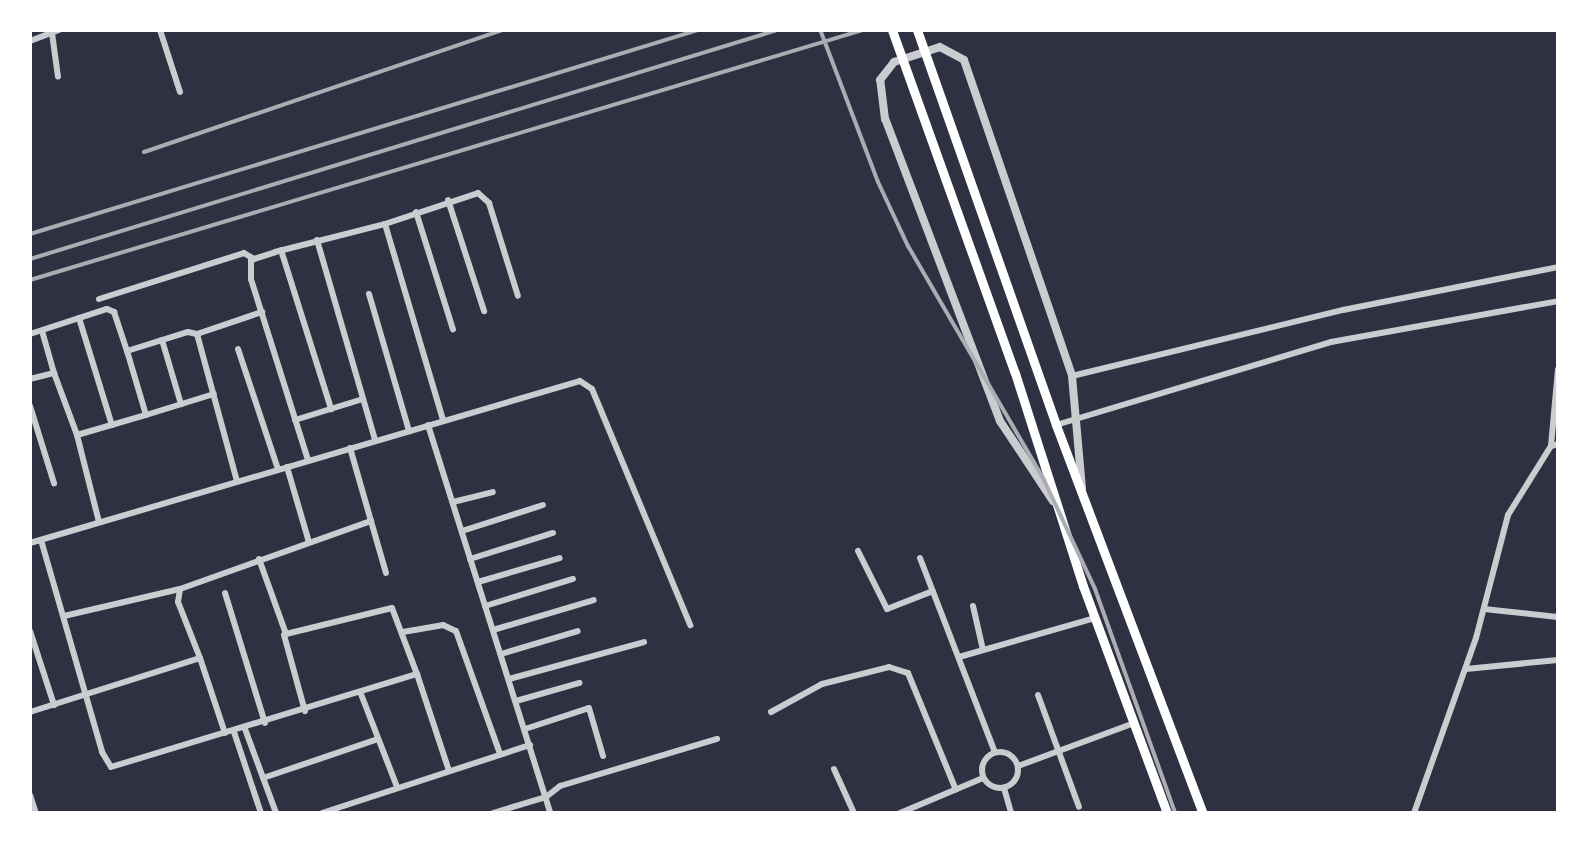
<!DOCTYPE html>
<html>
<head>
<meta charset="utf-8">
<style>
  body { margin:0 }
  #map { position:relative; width:1588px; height:843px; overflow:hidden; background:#2d3142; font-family:Raleway,sans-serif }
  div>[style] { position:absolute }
  .minor>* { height:6px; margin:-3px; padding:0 3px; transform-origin:3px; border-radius:3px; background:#caccd0 }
  .minor>.ring { margin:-3px; padding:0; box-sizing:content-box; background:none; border:6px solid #caccd0; border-radius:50% }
  .tertiary>* { height:8px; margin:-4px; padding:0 4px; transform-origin:4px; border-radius:4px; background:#caccd0 }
  .secondary>* { height:9px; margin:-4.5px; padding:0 4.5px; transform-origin:4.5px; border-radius:4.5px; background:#fff }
  .rail>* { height:4px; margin:-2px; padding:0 2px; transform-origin:2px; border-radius:2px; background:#abadb3 }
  span { translate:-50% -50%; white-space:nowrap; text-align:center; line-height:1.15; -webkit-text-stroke:10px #fff; paint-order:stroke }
  .frame { position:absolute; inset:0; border:32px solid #fff; pointer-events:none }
</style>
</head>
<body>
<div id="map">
  <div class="minor">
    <i style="left:160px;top:30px;width:65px;rotate:72.1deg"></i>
    <i style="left:52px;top:33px;width:44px;rotate:82.2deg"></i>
    <i style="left:30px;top:41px;width:31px;rotate:-21deg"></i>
    <i style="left:448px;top:200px;width:117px;rotate:72deg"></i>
    <i style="left:416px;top:212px;width:123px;rotate:72.5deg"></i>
    <i style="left:385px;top:224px;width:98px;rotate:-18.4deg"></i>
    <i style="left:478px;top:193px;width:15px;rotate:42deg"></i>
    <i style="left:489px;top:203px;width:97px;rotate:72.7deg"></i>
    <i style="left:317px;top:240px;width:208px;rotate:73.8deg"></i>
    <i style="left:281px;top:250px;width:167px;rotate:72.5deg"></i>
    <i style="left:369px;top:294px;width:143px;rotate:73.7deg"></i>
    <i style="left:99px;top:299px;width:152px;rotate:-17.6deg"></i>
    <i style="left:244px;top:253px;width:12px;rotate:31deg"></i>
    <i style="left:79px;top:318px;width:112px;rotate:72.9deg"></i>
    <i style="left:30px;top:334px;width:81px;rotate:-18deg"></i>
    <i style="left:107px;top:309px;width:8px;rotate:23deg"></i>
    <i style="left:114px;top:312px;width:41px;rotate:71.6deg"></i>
    <i style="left:127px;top:351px;width:64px;rotate:-17.3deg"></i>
    <i style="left:188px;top:332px;width:9px;rotate:13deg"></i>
    <i style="left:197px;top:334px;width:152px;rotate:74.8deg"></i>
    <i style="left:197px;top:334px;width:69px;rotate:-18.7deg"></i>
    <i style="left:162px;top:340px;width:67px;rotate:73.5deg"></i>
    <i style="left:238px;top:349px;width:126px;rotate:71.6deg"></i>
    <i style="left:54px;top:373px;width:66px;rotate:69.6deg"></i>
    <i style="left:1072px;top:376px;width:279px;rotate:-13.7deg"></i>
    <i style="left:1343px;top:310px;width:219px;rotate:-11.3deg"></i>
    <i style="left:30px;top:379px;width:25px;rotate:-14deg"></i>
    <i style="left:54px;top:373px;width:44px;rotate:-105.9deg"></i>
    <i style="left:30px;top:406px;width:81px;rotate:72.7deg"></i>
    <i style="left:146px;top:415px;width:71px;rotate:-17.2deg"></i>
    <i style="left:295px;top:420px;width:71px;rotate:-17.2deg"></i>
    <i style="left:428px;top:425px;width:407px;rotate:72.5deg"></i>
    <i style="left:1056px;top:425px;width:287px;rotate:-16.8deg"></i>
    <i style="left:1331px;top:342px;width:231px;rotate:-10.2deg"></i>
    <i style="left:1551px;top:446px;width:77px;rotate:-84.8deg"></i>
    <i style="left:308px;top:460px;width:190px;rotate:-107.5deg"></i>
    <i style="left:251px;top:279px;width:19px;rotate:-90deg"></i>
    <i style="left:251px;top:260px;width:25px;rotate:-18deg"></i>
    <i style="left:275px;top:252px;width:114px;rotate:-14.3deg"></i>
    <i style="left:385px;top:224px;width:204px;rotate:73.5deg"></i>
    <i style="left:287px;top:467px;width:78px;rotate:73.7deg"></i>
    <i style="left:453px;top:502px;width:41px;rotate:-14deg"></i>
    <i style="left:371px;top:521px;width:54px;rotate:73.9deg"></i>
    <i style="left:99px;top:522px;width:90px;rotate:-104.2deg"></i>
    <i style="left:77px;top:435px;width:72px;rotate:-16.2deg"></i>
    <i style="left:146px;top:415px;width:67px;rotate:-106.5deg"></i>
    <i style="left:462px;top:531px;width:85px;rotate:-17.8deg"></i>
    <i style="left:41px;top:540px;width:221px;rotate:73.9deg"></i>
    <i style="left:102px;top:752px;width:17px;rotate:59deg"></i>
    <i style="left:111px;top:767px;width:320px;rotate:-16.9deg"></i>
    <i style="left:417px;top:674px;width:102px;rotate:71.7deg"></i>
    <i style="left:30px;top:543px;width:573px;rotate:-16.41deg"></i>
    <i style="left:580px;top:381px;width:14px;rotate:34deg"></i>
    <i style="left:592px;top:389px;width:256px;rotate:67.4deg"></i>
    <i style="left:858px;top:551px;width:65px;rotate:63.4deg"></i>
    <i style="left:887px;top:609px;width:49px;rotate:-21.4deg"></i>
    <i style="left:920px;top:558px;width:208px;rotate:68.9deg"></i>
    <i style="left:259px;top:559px;width:80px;rotate:70.2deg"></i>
    <i style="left:286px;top:634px;width:109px;rotate:-13.8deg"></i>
    <i style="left:392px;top:608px;width:71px;rotate:69.3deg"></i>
    <i style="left:470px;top:559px;width:87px;rotate:-17.4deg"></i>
    <i style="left:478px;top:582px;width:85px;rotate:-16.3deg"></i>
    <i style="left:225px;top:593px;width:136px;rotate:72.9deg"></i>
    <i style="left:485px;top:606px;width:92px;rotate:-17.1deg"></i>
    <i style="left:973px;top:606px;width:45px;rotate:77.2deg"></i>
    <i style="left:1484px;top:609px;width:74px;rotate:6.2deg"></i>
    <i style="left:64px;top:616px;width:119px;rotate:-13.1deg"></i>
    <i style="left:493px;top:630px;width:105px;rotate:-16.5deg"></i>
    <i style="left:30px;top:631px;width:78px;rotate:72deg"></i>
    <i style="left:403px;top:632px;width:41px;rotate:-9.9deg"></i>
    <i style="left:443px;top:625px;width:14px;rotate:25deg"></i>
    <i style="left:456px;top:631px;width:131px;rotate:70.3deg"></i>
    <i style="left:284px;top:635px;width:79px;rotate:74.6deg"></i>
    <i style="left:501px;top:654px;width:80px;rotate:-16.6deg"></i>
    <i style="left:959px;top:657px;width:141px;rotate:-16deg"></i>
    <i style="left:200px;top:658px;width:60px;rotate:-111.4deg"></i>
    <i style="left:178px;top:602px;width:13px;rotate:-81deg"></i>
    <i style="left:180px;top:589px;width:203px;rotate:-19.6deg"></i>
    <i style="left:371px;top:521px;width:76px;rotate:-106deg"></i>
    <i style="left:1466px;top:669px;width:92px;rotate:-5.6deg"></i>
    <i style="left:509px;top:679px;width:140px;rotate:-15.3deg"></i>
    <i style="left:361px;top:694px;width:100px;rotate:68.8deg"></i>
    <i style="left:1038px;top:695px;width:119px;rotate:69.9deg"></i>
    <i style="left:516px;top:701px;width:66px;rotate:-15.9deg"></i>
    <i style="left:30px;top:712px;width:178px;rotate:-17.6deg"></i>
    <i style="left:200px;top:658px;width:79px;rotate:71.6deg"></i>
    <i style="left:771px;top:712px;width:58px;rotate:-28.8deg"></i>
    <i style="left:822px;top:684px;width:69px;rotate:-14.2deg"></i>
    <i style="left:889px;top:667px;width:20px;rotate:18deg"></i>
    <i style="left:908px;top:673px;width:126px;rotate:67.7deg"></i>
    <i style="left:245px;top:729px;width:90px;rotate:69.7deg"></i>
    <i style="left:525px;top:729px;width:67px;rotate:-18.2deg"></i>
    <i style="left:589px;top:708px;width:50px;rotate:73.7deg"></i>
    <i style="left:234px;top:732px;width:85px;rotate:71.6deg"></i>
    <i class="ring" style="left:982px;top:752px;width:30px;height:30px"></i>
    <i style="left:1018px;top:766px;width:124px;rotate:-20.3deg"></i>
    <i style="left:834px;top:769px;width:48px;rotate:65.6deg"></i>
    <i style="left:263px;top:778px;width:121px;rotate:-18.7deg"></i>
    <i style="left:1004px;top:788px;width:26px;rotate:74deg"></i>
    <i style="left:30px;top:795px;width:19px;rotate:72deg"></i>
    <i style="left:322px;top:813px;width:219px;rotate:-18.1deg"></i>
    <i style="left:493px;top:813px;width:55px;rotate:-16.8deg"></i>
    <i style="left:546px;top:797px;width:18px;rotate:-38deg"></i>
    <i style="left:560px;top:786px;width:164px;rotate:-16.7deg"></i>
    <i style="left:900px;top:813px;width:90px;rotate:-22.9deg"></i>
    <i style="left:1414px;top:813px;width:186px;rotate:-70.5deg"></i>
    <i style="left:1476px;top:638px;width:127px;rotate:-75.4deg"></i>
    <i style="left:1508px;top:515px;width:81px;rotate:-58.1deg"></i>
    <i style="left:1551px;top:446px;width:7px;rotate:-16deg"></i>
  </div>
  <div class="tertiary">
    <i style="left:1053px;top:501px;width:96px;rotate:-123.5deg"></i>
    <i style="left:1000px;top:421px;width:323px;rotate:-110.8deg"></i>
    <i style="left:885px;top:119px;width:39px;rotate:-97deg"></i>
    <i style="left:880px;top:80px;width:23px;rotate:-52deg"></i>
    <i style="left:894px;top:62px;width:48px;rotate:-18.1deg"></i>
    <i style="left:940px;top:47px;width:27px;rotate:28deg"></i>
    <i style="left:964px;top:60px;width:334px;rotate:71.1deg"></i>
    <i style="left:1072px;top:376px;width:113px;rotate:84.9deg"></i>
  </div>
  <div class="secondary">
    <i style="left:892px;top:30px;width:364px;rotate:70.3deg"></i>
    <i style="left:1015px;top:373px;width:224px;rotate:72.3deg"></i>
    <i style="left:1083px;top:586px;width:242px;rotate:69.7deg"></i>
    <i style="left:917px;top:30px;width:419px;rotate:70.6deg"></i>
    <i style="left:1056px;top:425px;width:415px;rotate:69.3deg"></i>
  </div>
  <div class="rail">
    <i style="left:821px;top:32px;width:160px;rotate:69.2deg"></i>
    <i style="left:878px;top:182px;width:71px;rotate:64.9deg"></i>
    <i style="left:908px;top:246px;width:271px;rotate:59.8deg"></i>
    <i style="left:1044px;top:480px;width:120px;rotate:64.9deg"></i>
    <i style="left:1095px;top:589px;width:238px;rotate:70.3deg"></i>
    <i style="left:144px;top:152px;width:379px;rotate:-18.8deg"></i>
    <i style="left:30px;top:234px;width:698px;rotate:-16.98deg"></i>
    <i style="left:30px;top:259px;width:781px;rotate:-17.04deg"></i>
    <i style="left:30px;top:280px;width:870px;rotate:-16.71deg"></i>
  </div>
  <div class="frame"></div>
</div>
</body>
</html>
